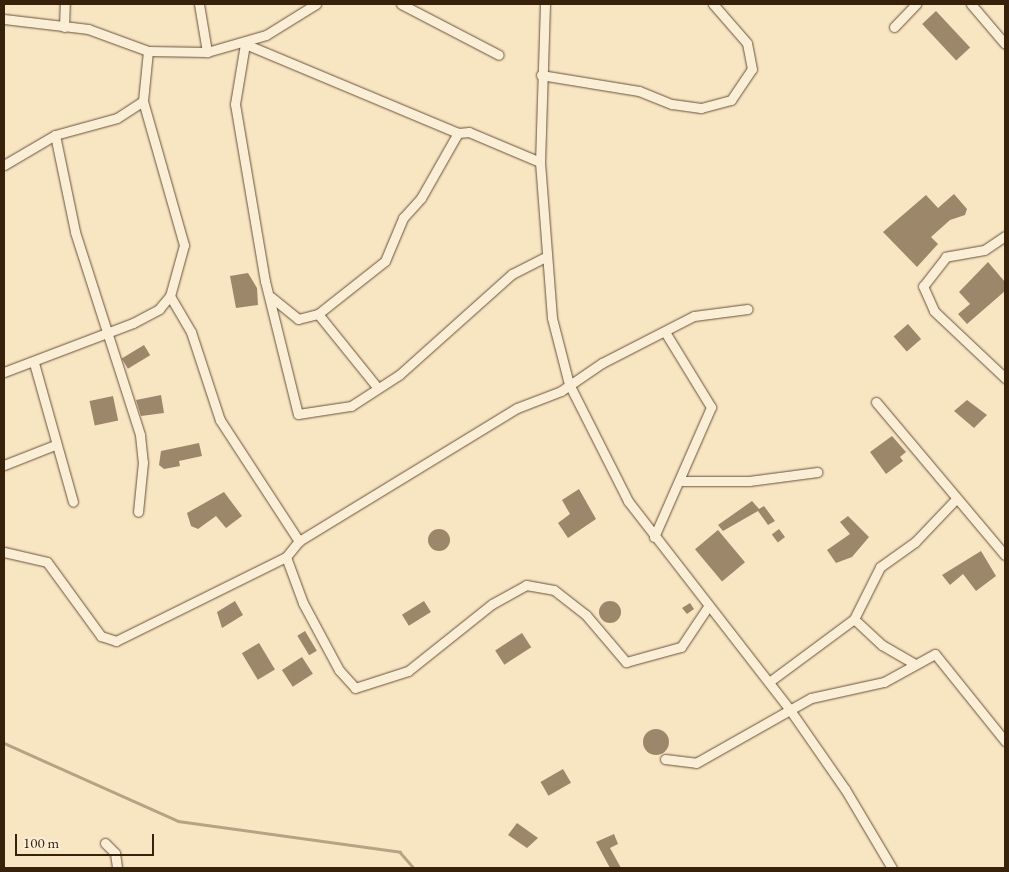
<!DOCTYPE html>
<html>
<head>
<meta charset="utf-8">
<style>
  body { margin:0 }
  #map { position:relative; width:1009px; height:872px; overflow:hidden; background:#f8e5c2; font-family:"EB Garamond",serif }
  div>[style] { position:absolute }
  .stream>* { height:2.5px; margin:-1.25px; padding:0 1.25px; transform-origin:1.25px; border-radius:1.25px; background:#b7a284 }
  .building>* { inset:0; background:#9c876a; transform-origin:0 0 }
  .round { border-radius:50% }
  .roads { filter:drop-shadow(0 0 1px #685239) drop-shadow(0 0 1px #685239) }
  .minor>* { height:9px; margin:-4.5px; padding:0 4.5px; transform-origin:4.5px; border-radius:4.5px; background:#faeed7 }
  span { translate:-50% -50%; white-space:nowrap; text-align:center; line-height:1.15; -webkit-text-stroke:4px #faeed7; paint-order:stroke }
  .frame { position:absolute; inset:0; border:5px solid #38210b; pointer-events:none }
  .scale { position:absolute; left:15px; top:834px; width:139px; height:22px; box-sizing:border-box; border:2px solid #38210b; border-top:0; padding-left:6px; font-size:15px; line-height:18px; white-space:nowrap; color:#38210b; -webkit-text-stroke:4px #faeed7; paint-order:stroke }
</style>
</head>
<body>
<div id="map">
  <div class="stream">
    <i style="left:4px;top:743px;width:191px;rotate:24.1deg"></i>
    <i style="left:178px;top:821px;width:224px;rotate:7.9deg"></i>
    <i style="left:400px;top:852px;width:21px;rotate:49deg"></i>
  </div>
  <div class="building">
    <i style="left:936px;top:11px;width:50px;height:19px;rotate:47deg"></i>
    <i style="clip-path:polygon(954px 194px,967px 209px,965px 215px,950px 220px,931px 237px,938px 244px,917px 267px,883px 232px,926px 195px,938px 208px)"></i>
    <i style="clip-path:polygon(988px 262px,1005px 282px,1005px 291px,967px 324px,958px 314px,970px 304px,959px 292px)"></i>
    <i style="clip-path:polygon(248px 273px,257px 288px,258px 305px,236px 308px,230px 276px)"></i>
    <i style="left:908px;top:324px;width:20px;height:19px;rotate:49deg"></i>
    <i style="left:144px;top:345px;width:12px;height:26px;rotate:59deg"></i>
    <i style="clip-path:polygon(161px 395px,164px 413px,141px 416px,136px 400px)"></i>
    <i style="left:113px;top:396px;width:25px;height:24px;rotate:78deg"></i>
    <i style="clip-path:polygon(967px 400px,987px 415px,974px 428px,954px 411px)"></i>
    <i style="clip-path:polygon(892px 436px,906px 452px,900px 457px,903px 461px,886px 474px,870px 452px)"></i>
    <i style="clip-path:polygon(199px 443px,202px 456px,179px 461px,180px 466px,164px 469px,159px 465px,161px 451px)"></i>
    <i style="clip-path:polygon(579px 489px,596px 519px,568px 538px,558px 523px,570px 514px,562px 500px)"></i>
    <i style="clip-path:polygon(224px 492px,242px 516px,226px 528px,216px 516px,198px 529px,191px 526px,187px 513px)"></i>
    <i style="clip-path:polygon(752px 501px,759px 509px,764px 506px,775px 521px,768px 525px,758px 511px,723px 531px,718px 525px)"></i>
    <i style="clip-path:polygon(848px 516px,869px 537px,852px 557px,836px 563px,827px 550px,850px 534px,840px 522px)"></i>
    <i style="left:779px;top:529px;width:10px;height:9px;rotate:53deg"></i>
    <i class="round" style="left:428px;top:529px;width:22px;height:22px"></i>
    <i style="left:718px;top:530px;width:42px;height:30px;rotate:50deg"></i>
    <i style="clip-path:polygon(981px 551px,996px 576px,976px 591px,963px 574px,950px 585px,942px 575px)"></i>
    <i style="clip-path:polygon(235px 601px,243px 615px,222px 628px,217px 612px)"></i>
    <i style="left:424px;top:601px;width:13px;height:26px;rotate:58deg"></i>
    <i class="round" style="left:599px;top:601px;width:22px;height:22px"></i>
    <i style="clip-path:polygon(690px 603px,694px 609px,687px 614px,682px 608px)"></i>
    <i style="left:305px;top:631px;width:23px;height:9px;rotate:59deg"></i>
    <i style="left:522px;top:633px;width:17px;height:32px;rotate:57deg"></i>
    <i style="left:259px;top:643px;width:31px;height:20px;rotate:59deg"></i>
    <i style="left:302px;top:657px;width:20px;height:24px;rotate:57deg"></i>
    <i class="round" style="left:643px;top:729px;width:26px;height:26px"></i>
    <i style="left:563px;top:769px;width:16px;height:26px;rotate:60deg"></i>
    <i style="clip-path:polygon(517px 823px,538px 838px,527px 848px,508px 835px)"></i>
    <i style="clip-path:polygon(614px 834px,618px 844px,610px 848px,621px 868px,610px 868px,596px 842px)"></i>
  </div>
  <div class="roads">
    <div class="minor">
      <i style="left:199px;top:4px;width:49px;rotate:80.5deg"></i>
      <i style="left:401px;top:4px;width:110px;rotate:27.5deg"></i>
      <i style="left:545px;top:4px;width:158px;rotate:91.8deg"></i>
      <i style="left:540px;top:162px;width:156px;rotate:85.6deg"></i>
      <i style="left:552px;top:318px;width:68px;rotate:75.6deg"></i>
      <i style="left:569px;top:384px;width:131px;rotate:63.2deg"></i>
      <i style="left:628px;top:501px;width:264px;rotate:52.2deg"></i>
      <i style="left:790px;top:710px;width:96px;rotate:55.2deg"></i>
      <i style="left:845px;top:789px;width:92px;rotate:59.3deg"></i>
      <i style="left:971px;top:4px;width:52px;rotate:49.6deg"></i>
      <i style="left:4px;top:19px;width:85px;rotate:6.8deg"></i>
      <i style="left:88px;top:29px;width:64px;rotate:20.1deg"></i>
      <i style="left:148px;top:51px;width:59px;rotate:1deg"></i>
      <i style="left:207px;top:52px;width:61px;rotate:-16.1deg"></i>
      <i style="left:266px;top:35px;width:59px;rotate:-31.8deg"></i>
      <i style="left:64px;top:27px;width:23px;rotate:-88deg"></i>
      <i style="left:894px;top:27px;width:32px;rotate:-46deg"></i>
      <i style="left:541px;top:75px;width:99px;rotate:9.3deg"></i>
      <i style="left:639px;top:91px;width:35px;rotate:22deg"></i>
      <i style="left:672px;top:104px;width:29px;rotate:8deg"></i>
      <i style="left:701px;top:108px;width:31px;rotate:-15deg"></i>
      <i style="left:731px;top:100px;width:37px;rotate:-56deg"></i>
      <i style="left:752px;top:69px;width:26px;rotate:-101deg"></i>
      <i style="left:747px;top:43px;width:52px;rotate:-131.1deg"></i>
      <i style="left:55px;top:135px;width:99px;rotate:78.3deg"></i>
      <i style="left:75px;top:232px;width:213px;rotate:72.2deg"></i>
      <i style="left:140px;top:435px;width:27px;rotate:84deg"></i>
      <i style="left:143px;top:462px;width:50px;rotate:95.7deg"></i>
      <i style="left:540px;top:162px;width:77px;rotate:-157.1deg"></i>
      <i style="left:469px;top:132px;width:11px;rotate:175deg"></i>
      <i style="left:458px;top:133px;width:231px;rotate:-157.3deg"></i>
      <i style="left:245px;top:44px;width:61px;rotate:99.5deg"></i>
      <i style="left:235px;top:104px;width:180px;rotate:80.4deg"></i>
      <i style="left:265px;top:281px;width:137px;rotate:76.1deg"></i>
      <i style="left:298px;top:414px;width:54px;rotate:-8.6deg"></i>
      <i style="left:351px;top:406px;width:57px;rotate:-32.9deg"></i>
      <i style="left:399px;top:375px;width:152px;rotate:-41.8deg"></i>
      <i style="left:512px;top:274px;width:38px;rotate:-27deg"></i>
      <i style="left:4px;top:165px;width:59px;rotate:-30.5deg"></i>
      <i style="left:55px;top:135px;width:64px;rotate:-15.3deg"></i>
      <i style="left:117px;top:118px;width:31px;rotate:-33deg"></i>
      <i style="left:1005px;top:236px;width:25px;rotate:146deg"></i>
      <i style="left:984px;top:250px;width:39px;rotate:170deg"></i>
      <i style="left:946px;top:257px;width:37px;rotate:128deg"></i>
      <i style="left:923px;top:286px;width:27px;rotate:66deg"></i>
      <i style="left:934px;top:311px;width:98px;rotate:43.3deg"></i>
      <i style="left:170px;top:296px;width:42px;rotate:59.7deg"></i>
      <i style="left:191px;top:332px;width:93px;rotate:71.8deg"></i>
      <i style="left:220px;top:420px;width:145px;rotate:56.9deg"></i>
      <i style="left:271px;top:297px;width:35px;rotate:39deg"></i>
      <i style="left:298px;top:319px;width:21px;rotate:-14deg"></i>
      <i style="left:34px;top:363px;width:144px;rotate:74.3deg"></i>
      <i style="left:4px;top:372px;width:138px;rotate:-20.8deg"></i>
      <i style="left:133px;top:323px;width:30px;rotate:-28deg"></i>
      <i style="left:159px;top:309px;width:17px;rotate:-50deg"></i>
      <i style="left:170px;top:296px;width:53px;rotate:-74.6deg"></i>
      <i style="left:184px;top:245px;width:150px;rotate:-105.9deg"></i>
      <i style="left:143px;top:101px;width:50px;rotate:-84.3deg"></i>
      <i style="left:377px;top:387px;width:94px;rotate:-128.9deg"></i>
      <i style="left:318px;top:314px;width:85px;rotate:-38.3deg"></i>
      <i style="left:385px;top:261px;width:47px;rotate:-67.3deg"></i>
      <i style="left:403px;top:218px;width:27px;rotate:-48deg"></i>
      <i style="left:421px;top:198px;width:75px;rotate:-60.4deg"></i>
      <i style="left:876px;top:402px;width:200px;rotate:49.9deg"></i>
      <i style="left:4px;top:465px;width:55px;rotate:-21.4deg"></i>
      <i style="left:680px;top:481px;width:69px"></i>
      <i style="left:749px;top:481px;width:69px;rotate:-7.5deg"></i>
      <i style="left:654px;top:537px;width:142px;rotate:-66.3deg"></i>
      <i style="left:711px;top:407px;width:88px;rotate:-121.5deg"></i>
      <i style="left:4px;top:552px;width:44px;rotate:13.1deg"></i>
      <i style="left:47px;top:562px;width:92px;rotate:53.9deg"></i>
      <i style="left:101px;top:636px;width:16px;rotate:18deg"></i>
      <i style="left:116px;top:641px;width:190px;rotate:-26.3deg"></i>
      <i style="left:286px;top:557px;width:21px;rotate:-51deg"></i>
      <i style="left:299px;top:541px;width:255px;rotate:-31.4deg"></i>
      <i style="left:517px;top:408px;width:47px;rotate:-21.1deg"></i>
      <i style="left:561px;top:391px;width:50px;rotate:-34.3deg"></i>
      <i style="left:602px;top:363px;width:103px;rotate:-27.1deg"></i>
      <i style="left:694px;top:316px;width:54px;rotate:-7.4deg"></i>
      <i style="left:286px;top:557px;width:49px;rotate:69.7deg"></i>
      <i style="left:303px;top:603px;width:76px;rotate:61.8deg"></i>
      <i style="left:339px;top:670px;width:24px;rotate:48deg"></i>
      <i style="left:355px;top:688px;width:56px;rotate:-17.8deg"></i>
      <i style="left:408px;top:671px;width:107px;rotate:-38.6deg"></i>
      <i style="left:492px;top:604px;width:39px;rotate:-29deg"></i>
      <i style="left:526px;top:585px;width:28px;rotate:10deg"></i>
      <i style="left:554px;top:590px;width:41px;rotate:38deg"></i>
      <i style="left:586px;top:615px;width:62px;rotate:49.6deg"></i>
      <i style="left:626px;top:662px;width:57px;rotate:-15.3deg"></i>
      <i style="left:681px;top:647px;width:50px;rotate:-56.3deg"></i>
      <i style="left:854px;top:619px;width:38px;rotate:43deg"></i>
      <i style="left:882px;top:645px;width:36px;rotate:30deg"></i>
      <i style="left:769px;top:682px;width:106px;rotate:-36.5deg"></i>
      <i style="left:854px;top:619px;width:58px;rotate:-63.4deg"></i>
      <i style="left:880px;top:567px;width:43px;rotate:-35.5deg"></i>
      <i style="left:915px;top:542px;width:58px;rotate:-46.4deg"></i>
      <i style="left:665px;top:759px;width:31px;rotate:7deg"></i>
      <i style="left:696px;top:763px;width:132px;rotate:-29.5deg"></i>
      <i style="left:811px;top:698px;width:75px;rotate:-12.4deg"></i>
      <i style="left:884px;top:682px;width:58px;rotate:-28.8deg"></i>
      <i style="left:935px;top:654px;width:112px;rotate:51.2deg"></i>
      <i style="left:105px;top:843px;width:14px;rotate:45deg"></i>
      <i style="left:115px;top:853px;width:15px;rotate:82deg"></i>
    </div>
  </div>
  <div class="frame"></div>
  <div class="scale">100 m</div>
</div>
</body>
</html>
